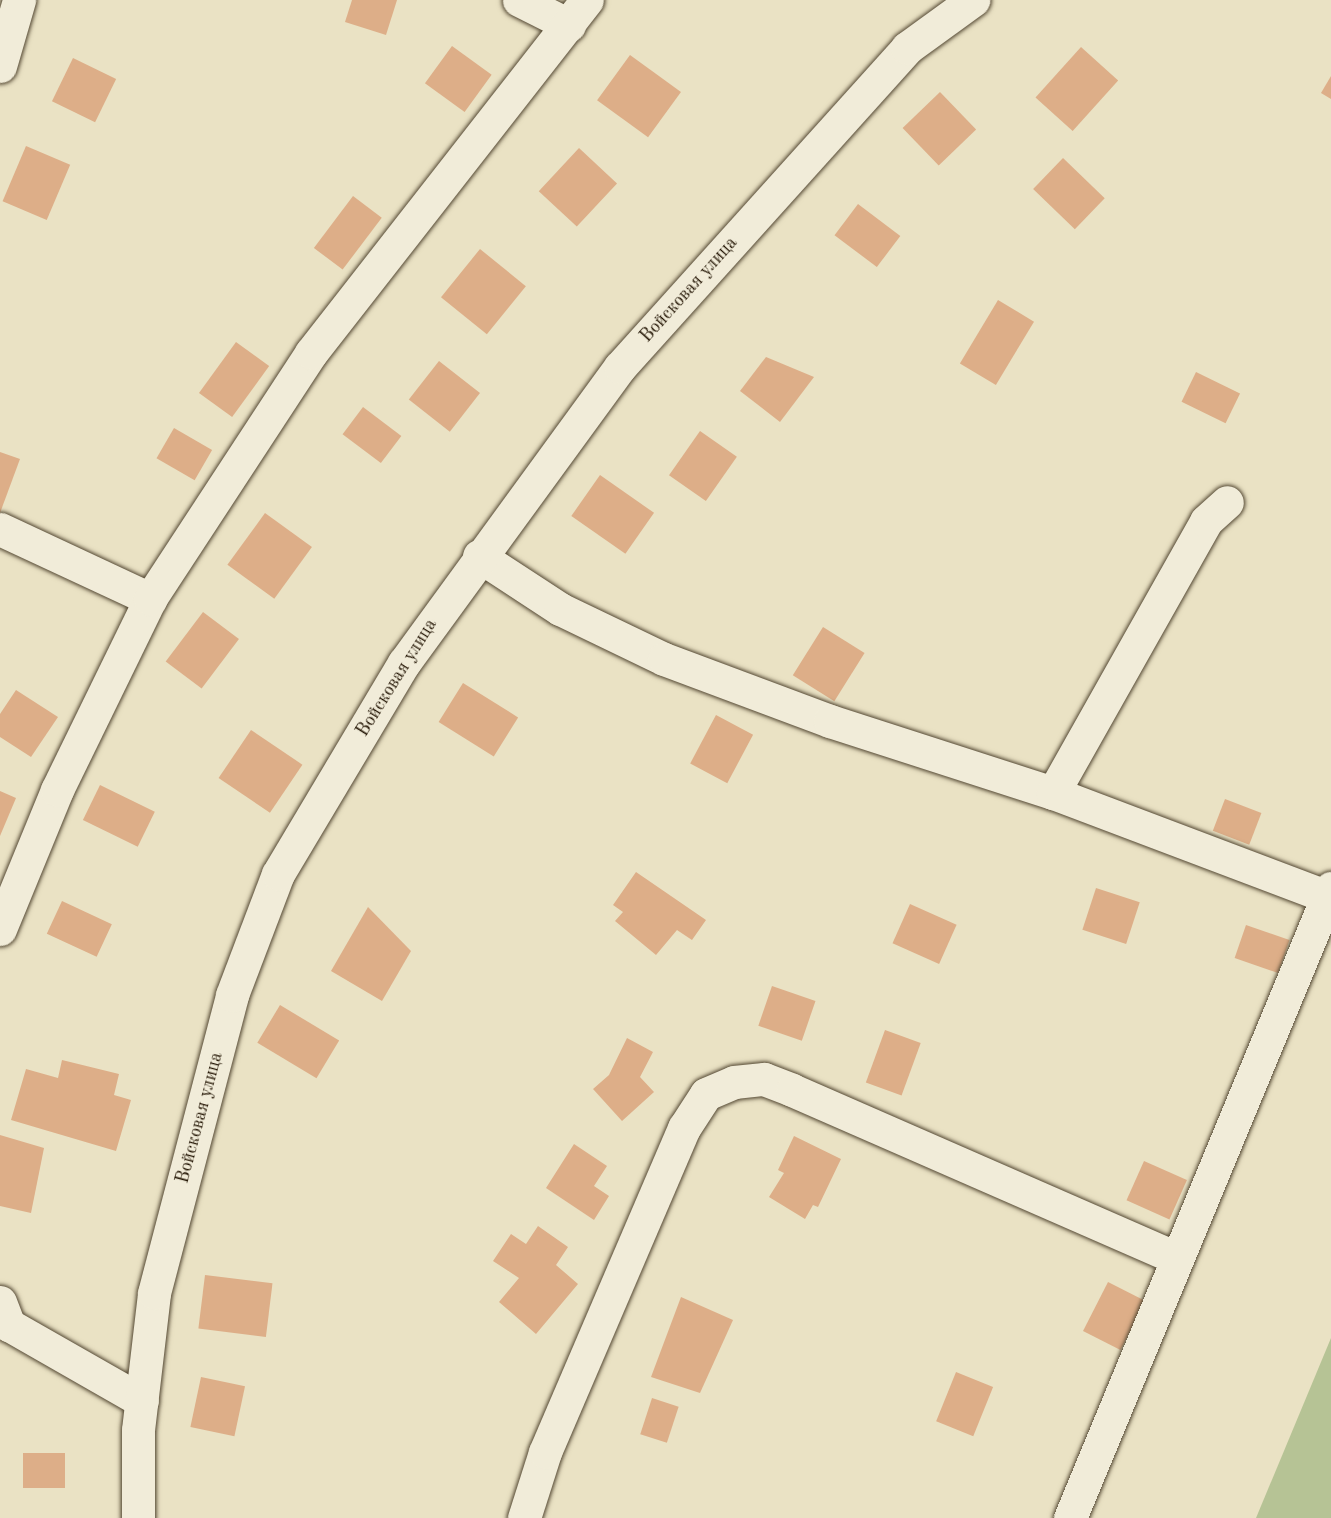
<!DOCTYPE html>
<html>
<head>
<meta charset="utf-8">
<style>
  body { margin:0 }
  #map { position:relative; width:1331px; height:1518px; overflow:hidden; background:#eae2c4; font-family:"Old Standard TT",serif }
  div>[style] { position:absolute }
  .green>* { inset:0; background:#b6c395 }
  .building>* { inset:0; background:#ddae88; transform-origin:0 0 }
  .roads { filter:drop-shadow(0 0 2px #534732) drop-shadow(0 0 2px #534732) }
  .minor>* { height:33px; margin:-16.5px; padding:0 16.5px; transform-origin:16.5px; border-radius:16.5px; background:#f1ecd9 }
  span { translate:-50% -50%; white-space:nowrap; text-align:center; line-height:1.15; -webkit-text-stroke:4.5px #f1ecd9; paint-order:stroke }
  .street-label { font-size:18px; color:#211302 }
</style>
</head>
<body>
<div id="map">
  <div class="green">
    <i style="clip-path:polygon(1331px 1338px,1331px 1518px,1256px 1518px)"></i>
  </div>
  <div class="building">
    <i style="clip-path:polygon(352px 0,397px 0,386px 35px,345px 22px)"></i>
    <i style="left:452px;top:46px;width:49px;height:46px;rotate:36deg"></i>
    <i style="left:1081px;top:47px;width:50px;height:68px;rotate:42deg"></i>
    <i style="left:630px;top:55px;width:63px;height:56px;rotate:36deg"></i>
    <i style="left:73px;top:58px;width:48px;height:48px;rotate:26deg"></i>
    <i style="clip-path:polygon(1331px 76px,1331px 99px,1321px 93px)"></i>
    <i style="left:940px;top:92px;width:52px;height:52px;rotate:46deg"></i>
    <i style="left:26px;top:146px;width:48px;height:60px;rotate:23deg"></i>
    <i style="left:579px;top:148px;width:52px;height:59px;rotate:43deg"></i>
    <i style="left:1063px;top:158px;width:58px;height:43px;rotate:44deg"></i>
    <i style="left:353px;top:196px;width:36px;height:65px;rotate:37deg"></i>
    <i style="left:858px;top:204px;width:53px;height:39px;rotate:37deg"></i>
    <i style="left:480px;top:249px;width:59px;height:62px;rotate:39deg"></i>
    <i style="left:998px;top:300px;width:42px;height:74px;rotate:31deg"></i>
    <i style="left:236px;top:342px;width:41px;height:63px;rotate:36deg"></i>
    <i style="clip-path:polygon(766px 357px,814px 377px,780px 422px,740px 391px)"></i>
    <i style="left:439px;top:361px;width:52px;height:49px;rotate:38deg"></i>
    <i style="left:1196px;top:372px;width:49px;height:33px;rotate:26deg"></i>
    <i style="left:363px;top:407px;width:48px;height:34px;rotate:37deg"></i>
    <i style="left:174px;top:428px;width:44px;height:35px;rotate:30deg"></i>
    <i style="left:700px;top:431px;width:45px;height:54px;rotate:35deg"></i>
    <i style="clip-path:polygon(0 452px,20px 459px,0 513px)"></i>
    <i style="left:600px;top:475px;width:66px;height:50px;rotate:35deg"></i>
    <i style="left:265px;top:513px;width:58px;height:64px;rotate:36deg"></i>
    <i style="left:203px;top:612px;width:45px;height:62px;rotate:37deg"></i>
    <i style="left:823px;top:627px;width:49px;height:57px;rotate:32deg"></i>
    <i style="left:463px;top:683px;width:65px;height:46px;rotate:32deg"></i>
    <i style="clip-path:polygon(16px 690px,58px 717px,31px 757px,0 737px,0 714px)"></i>
    <i style="left:716px;top:715px;width:42px;height:55px;rotate:28deg"></i>
    <i style="left:251px;top:730px;width:62px;height:58px;rotate:34deg"></i>
    <i style="left:100px;top:785px;width:61px;height:39px;rotate:26deg"></i>
    <i style="clip-path:polygon(0 791px,16px 798px,0 836px)"></i>
    <i style="left:1225px;top:799px;width:39px;height:34px;rotate:21deg"></i>
    <i style="clip-path:polygon(636px 872px,706px 920px,692px 940px,677px 930px,656px 955px,615px 921px,623px 912px,613px 905px)"></i>
    <i style="left:1096px;top:888px;width:46px;height:44px;rotate:18deg"></i>
    <i style="left:62px;top:901px;width:55px;height:36px;rotate:25deg"></i>
    <i style="left:910px;top:904px;width:51px;height:43px;rotate:24deg"></i>
    <i style="clip-path:polygon(368px 907px,411px 951px,382px 1001px,331px 971px)"></i>
    <i style="left:1246px;top:925px;width:46px;height:35px;rotate:19deg"></i>
    <i style="left:772px;top:986px;width:46px;height:42px;rotate:19deg"></i>
    <i style="left:280px;top:1005px;width:69px;height:44px;rotate:31deg"></i>
    <i style="left:885px;top:1030px;width:38px;height:56px;rotate:20deg"></i>
    <i style="clip-path:polygon(627px 1038px,653px 1052px,640px 1077px,654px 1092px,622px 1121px,593px 1089px,609px 1075px)"></i>
    <i style="clip-path:polygon(62px 1060px,119px 1074px,114px 1095px,131px 1100px,116px 1151px,11px 1120px,26px 1069px,58px 1078px)"></i>
    <i style="clip-path:polygon(0 1135px,44px 1148px,31px 1213px,0 1206px)"></i>
    <i style="clip-path:polygon(794px 1136px,841px 1159px,818px 1207px,813px 1205px,805px 1219px,769px 1197px,784px 1173px,778px 1170px)"></i>
    <i style="clip-path:polygon(574px 1144px,607px 1166px,594px 1186px,609px 1196px,594px 1220px,546px 1188px)"></i>
    <i style="left:1144px;top:1161px;width:47px;height:43px;rotate:24deg"></i>
    <i style="clip-path:polygon(538px 1226px,568px 1247px,556px 1265px,578px 1284px,536px 1334px,499px 1302px,519px 1278px,493px 1261px,511px 1234px,526px 1244px)"></i>
    <i style="left:205px;top:1275px;width:68px;height:54px;rotate:7deg"></i>
    <i style="left:1108px;top:1282px;width:42px;height:55px;rotate:27deg"></i>
    <i style="clip-path:polygon(681px 1297px,733px 1320px,700px 1393px,651px 1377px)"></i>
    <i style="left:956px;top:1372px;width:40px;height:53px;rotate:22deg"></i>
    <i style="left:201px;top:1377px;width:45px;height:51px;rotate:12deg"></i>
    <i style="left:652px;top:1398px;width:28px;height:38px;rotate:18deg"></i>
    <i style="left:23px;top:1453px;width:42px;height:35px"></i>
  </div>
  <div class="roads">
    <div class="minor">
      <i style="left:519px;top:0;width:56px;rotate:26.6deg"></i>
      <i style="left:0;top:66px;width:69px;rotate:-73.9deg"></i>
      <i style="left:0;top:529px;width:166px;rotate:25deg"></i>
      <i style="left:479px;top:556px;width:97px;rotate:33.2deg"></i>
      <i style="left:560px;top:609px;width:115px;rotate:25.7deg"></i>
      <i style="left:664px;top:659px;width:177px;rotate:20.5deg"></i>
      <i style="left:830px;top:721px;width:234px;rotate:17.9deg"></i>
      <i style="left:1053px;top:793px;width:297px;rotate:20.7deg"></i>
      <i style="left:1053px;top:793px;width:312px;rotate:-60.6deg"></i>
      <i style="left:1206px;top:521px;width:28px;rotate:-42deg"></i>
      <i style="left:0;top:929px;width:150px;rotate:-67.7deg"></i>
      <i style="left:57px;top:790px;width:212px;rotate:-64deg"></i>
      <i style="left:150px;top:599px;width:294px;rotate:-56.8deg"></i>
      <i style="left:311px;top:353px;width:448px;rotate:-52deg"></i>
      <i style="left:0;top:1302px;width:25px;rotate:69deg"></i>
      <i style="left:9px;top:1325px;width:153px;rotate:29.7deg"></i>
      <i style="left:138px;top:1518px;width:88px;rotate:-90deg"></i>
      <i style="left:138px;top:1430px;width:138px;rotate:-83.3deg"></i>
      <i style="left:154px;top:1293px;width:308px;rotate:-75.3deg"></i>
      <i style="left:232px;top:995px;width:129px;rotate:-69.2deg"></i>
      <i style="left:278px;top:874px;width:246px;rotate:-59.2deg"></i>
      <i style="left:404px;top:663px;width:366px;rotate:-53.9deg"></i>
      <i style="left:620px;top:367px;width:429px;rotate:-48deg"></i>
      <i style="left:907px;top:48px;width:82px;rotate:-36deg"></i>
      <i style="left:524px;top:1518px;width:69px;rotate:-72.3deg"></i>
      <i style="left:545px;top:1452px;width:353px;rotate:-66.8deg"></i>
      <i style="left:684px;top:1128px;width:40px;rotate:-57.1deg"></i>
      <i style="left:706px;top:1094px;width:30px;rotate:-23deg"></i>
      <i style="left:734px;top:1082px;width:30px;rotate:-6deg"></i>
      <i style="left:764px;top:1079px;width:30px;rotate:21deg"></i>
      <i style="left:792px;top:1090px;width:417px;rotate:23.6deg"></i>
      <i style="left:1070px;top:1518px;width:682px;rotate:-67.5deg"></i>
    </div>
  </div>
  <div class="street-label">
    <span style="left:689px;top:290px;rotate:-48deg">Войсковая улица</span>
    <span style="left:397px;top:678px;rotate:-58deg">Войсковая улица</span>
    <span style="left:200px;top:1118px;rotate:-75deg">Войсковая улица</span>
  </div>
</div>
</body>
</html>
